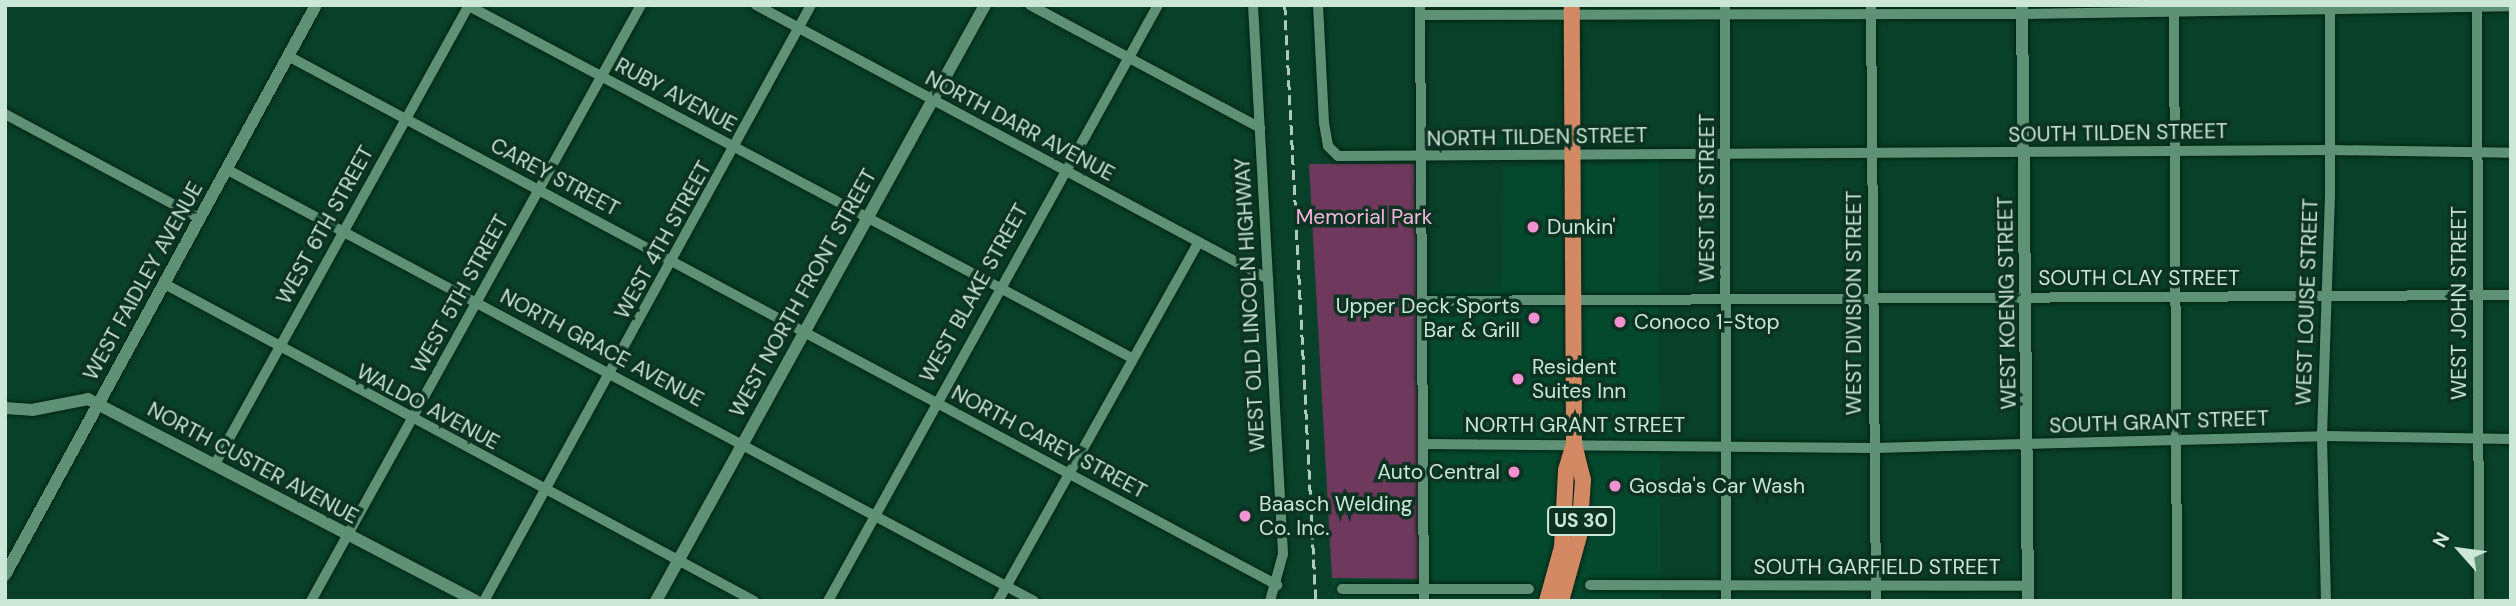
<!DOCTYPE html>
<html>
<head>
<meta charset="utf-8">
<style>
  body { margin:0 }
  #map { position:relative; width:2516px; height:606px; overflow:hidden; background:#094029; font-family:"DM Sans",sans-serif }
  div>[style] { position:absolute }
  .built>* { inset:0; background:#04492e }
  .green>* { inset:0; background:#6e395d }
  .roads { filter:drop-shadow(0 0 2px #002414) drop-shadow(0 0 2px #002414) }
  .minor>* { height:10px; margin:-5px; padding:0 5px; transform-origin:5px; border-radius:5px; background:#5e9176 }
  .tertiary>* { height:12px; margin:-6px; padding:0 6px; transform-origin:6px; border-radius:6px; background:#5e9176 }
  .trunk>* { height:16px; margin:-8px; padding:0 8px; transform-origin:8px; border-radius:8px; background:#d48965 }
  .rail>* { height:2.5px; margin-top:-1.25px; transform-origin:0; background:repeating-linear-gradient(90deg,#aeccbc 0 10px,transparent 0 15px) }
  .dots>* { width:19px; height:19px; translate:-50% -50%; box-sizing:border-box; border:4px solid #0c3322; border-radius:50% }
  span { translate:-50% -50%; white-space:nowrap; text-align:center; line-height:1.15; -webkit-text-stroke:7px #0c3322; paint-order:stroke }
  .shield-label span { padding:2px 5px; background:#0c3322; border:2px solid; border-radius:5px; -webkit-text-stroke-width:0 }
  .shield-label { font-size:19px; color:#cce6d7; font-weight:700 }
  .street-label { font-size:21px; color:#cce6d7 }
  .park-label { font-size:21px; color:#f5b7df }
  .poi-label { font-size:21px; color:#cce6d7 }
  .left { translate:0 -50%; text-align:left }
  .right { translate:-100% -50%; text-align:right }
  .frame { position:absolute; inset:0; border:7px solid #cce6d7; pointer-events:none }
  .north { position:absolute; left:2425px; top:515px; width:70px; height:70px; -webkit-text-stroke:5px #0c3322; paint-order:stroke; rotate:298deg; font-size:19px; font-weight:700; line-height:28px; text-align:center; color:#cce6d7 }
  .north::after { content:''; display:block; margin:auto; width:24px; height:32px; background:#cce6d7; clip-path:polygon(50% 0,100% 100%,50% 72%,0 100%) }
</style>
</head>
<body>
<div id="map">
  <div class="built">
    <i style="clip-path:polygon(1658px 163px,1661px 601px,1333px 601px,1332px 578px,1420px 579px,1417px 291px,1502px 288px,1503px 167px)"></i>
  </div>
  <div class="green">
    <i style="clip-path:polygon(1309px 164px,1415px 164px,1420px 579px,1332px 578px)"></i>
  </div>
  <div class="roads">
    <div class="minor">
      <i style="left:467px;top:5px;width:753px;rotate:27.96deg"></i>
      <i style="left:756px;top:5px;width:581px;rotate:28.15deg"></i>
      <i style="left:1030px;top:5px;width:261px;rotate:28.1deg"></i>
      <i style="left:1253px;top:5px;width:550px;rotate:86.87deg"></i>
      <i style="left:1283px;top:554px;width:49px;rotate:105.5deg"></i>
      <i style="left:1318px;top:5px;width:118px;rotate:87.1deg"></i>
      <i style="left:1324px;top:123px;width:23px;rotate:80deg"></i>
      <i style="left:1328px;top:146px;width:14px;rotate:45deg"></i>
      <i style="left:1338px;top:156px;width:992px;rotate:-0.35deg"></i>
      <i style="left:2330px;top:150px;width:181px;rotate:0.9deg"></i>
      <i style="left:1420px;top:5px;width:596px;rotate:89.62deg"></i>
      <i style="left:1725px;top:5px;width:596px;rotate:89.9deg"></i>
      <i style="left:1871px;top:5px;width:596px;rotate:89.52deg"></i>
      <i style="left:2477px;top:5px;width:596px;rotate:89.81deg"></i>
      <i style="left:2174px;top:6px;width:595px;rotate:89.71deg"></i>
      <i style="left:1420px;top:15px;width:602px;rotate:-0.1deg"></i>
      <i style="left:2022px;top:14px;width:489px;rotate:-0.9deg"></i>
      <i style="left:288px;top:56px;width:1122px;rotate:28.14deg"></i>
      <i style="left:5px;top:114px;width:220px;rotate:28.2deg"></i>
      <i style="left:226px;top:169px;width:916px;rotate:28.13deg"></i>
      <i style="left:163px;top:283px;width:671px;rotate:28.28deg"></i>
      <i style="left:1424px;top:301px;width:1087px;rotate:-0.32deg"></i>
      <i style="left:1424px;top:444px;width:450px;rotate:0.5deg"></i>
      <i style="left:1874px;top:448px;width:448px;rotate:-1.5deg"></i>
      <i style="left:2322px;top:436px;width:189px;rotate:0.9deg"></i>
      <i style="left:215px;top:464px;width:525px;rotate:-61.04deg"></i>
      <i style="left:1590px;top:585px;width:438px;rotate:0.1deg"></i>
      <i style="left:1342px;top:589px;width:187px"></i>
      <i style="left:311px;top:601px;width:681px;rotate:-61.03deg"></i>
      <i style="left:484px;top:601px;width:680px;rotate:-61.25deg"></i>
      <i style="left:828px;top:601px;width:681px;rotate:-61.03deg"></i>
      <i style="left:998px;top:601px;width:411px;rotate:-60.8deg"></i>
      <i style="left:2326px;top:601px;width:165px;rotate:-91.4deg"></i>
      <i style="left:2322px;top:436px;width:242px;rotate:-88.1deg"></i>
      <i style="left:2330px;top:194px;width:189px;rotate:-90deg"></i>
    </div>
    <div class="tertiary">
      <i style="left:2022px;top:5px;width:596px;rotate:89.42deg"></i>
      <i style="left:5px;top:408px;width:27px;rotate:4deg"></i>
      <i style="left:32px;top:410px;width:57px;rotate:-11.1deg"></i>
      <i style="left:88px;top:399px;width:437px;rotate:27.5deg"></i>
      <i style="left:5px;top:575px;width:649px;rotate:-61.38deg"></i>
      <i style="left:656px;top:601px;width:681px;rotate:-61.1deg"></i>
    </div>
    <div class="trunk">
      <i style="left:1547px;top:601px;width:56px;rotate:-74.5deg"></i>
      <i style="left:1562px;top:547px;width:77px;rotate:-87deg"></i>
      <i style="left:1566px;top:470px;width:27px;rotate:-73deg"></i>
      <i style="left:1561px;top:601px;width:67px;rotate:-74.5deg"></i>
      <i style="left:1579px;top:536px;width:56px;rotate:-85.9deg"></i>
      <i style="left:1583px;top:480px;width:37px;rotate:-104deg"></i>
      <i style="left:1574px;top:444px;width:439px;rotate:-90.3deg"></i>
    </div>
  </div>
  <div class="rail">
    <i style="left:1285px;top:5px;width:597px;rotate:87.02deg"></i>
  </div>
  <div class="dots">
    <i style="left:1533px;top:227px;background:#f491d3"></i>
    <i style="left:1534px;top:318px;background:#f491d3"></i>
    <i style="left:1620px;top:322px;background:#f491d3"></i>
    <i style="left:1518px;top:379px;background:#f491d3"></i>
    <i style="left:1514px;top:472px;background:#f491d3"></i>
    <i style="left:1615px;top:486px;background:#f491d3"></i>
    <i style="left:1245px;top:516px;background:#f491d3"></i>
  </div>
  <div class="shield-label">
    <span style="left:1581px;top:521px">US 30</span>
  </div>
  <div class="street-label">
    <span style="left:676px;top:95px;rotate:28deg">RUBY AVENUE</span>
    <span style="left:1020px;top:126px;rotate:28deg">NORTH DARR AVENUE</span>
    <span style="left:2118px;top:133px;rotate:-1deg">SOUTH TILDEN STREET</span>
    <span style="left:1537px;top:137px;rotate:-1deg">NORTH TILDEN STREET</span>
    <span style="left:555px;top:177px;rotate:28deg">CAREY STREET</span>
    <span style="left:1707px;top:198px;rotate:-90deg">WEST 1ST STREET</span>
    <span style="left:325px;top:225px;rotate:-61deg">WEST 6TH STREET</span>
    <span style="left:663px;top:240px;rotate:-61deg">WEST 4TH STREET</span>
    <span style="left:2139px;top:278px">SOUTH CLAY STREET</span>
    <span style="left:143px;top:281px;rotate:-61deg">WEST FAIDLEY AVENUE</span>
    <span style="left:803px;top:293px;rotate:-61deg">WEST NORTH FRONT STREET</span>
    <span style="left:974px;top:293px;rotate:-61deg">WEST BLAKE STREET</span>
    <span style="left:460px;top:294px;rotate:-61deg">WEST 5TH STREET</span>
    <span style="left:2307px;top:302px;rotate:-88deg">WEST LOUISE STREET</span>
    <span style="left:1854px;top:303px;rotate:-90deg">WEST DIVISION STREET</span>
    <span style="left:2007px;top:303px;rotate:-91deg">WEST KOENIG STREET</span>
    <span style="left:2459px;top:303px;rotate:-90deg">WEST JOHN STREET</span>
    <span style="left:1250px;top:305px;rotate:-93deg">WEST OLD LINCOLN HIGHWAY</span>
    <span style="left:602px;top:348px;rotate:28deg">NORTH GRACE AVENUE</span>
    <span style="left:428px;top:407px;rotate:28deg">WALDO AVENUE</span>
    <span style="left:2159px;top:422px;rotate:-2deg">SOUTH GRANT STREET</span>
    <span style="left:1575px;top:425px">NORTH GRANT STREET</span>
    <span style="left:1049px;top:442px;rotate:28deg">NORTH CAREY STREET</span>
    <span style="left:253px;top:463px;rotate:28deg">NORTH CUSTER AVENUE</span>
    <span style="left:1877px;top:567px">SOUTH GARFIELD STREET</span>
  </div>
  <div class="park-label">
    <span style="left:1364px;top:217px">Memorial Park</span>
  </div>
  <div class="poi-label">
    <span class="left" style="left:1547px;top:227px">Dunkin'</span>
    <span class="right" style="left:1520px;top:318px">Upper Deck Sports<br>Bar &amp; Grill</span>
    <span class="left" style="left:1634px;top:322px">Conoco 1-Stop</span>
    <span class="left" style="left:1532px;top:379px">Resident<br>Suites Inn</span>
    <span class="right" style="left:1500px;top:472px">Auto Central</span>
    <span class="left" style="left:1629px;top:486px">Gosda's Car Wash</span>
    <span class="left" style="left:1259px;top:516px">Baasch Welding<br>Co. Inc.</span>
  </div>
  <div class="frame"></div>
  <div class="north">N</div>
</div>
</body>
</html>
